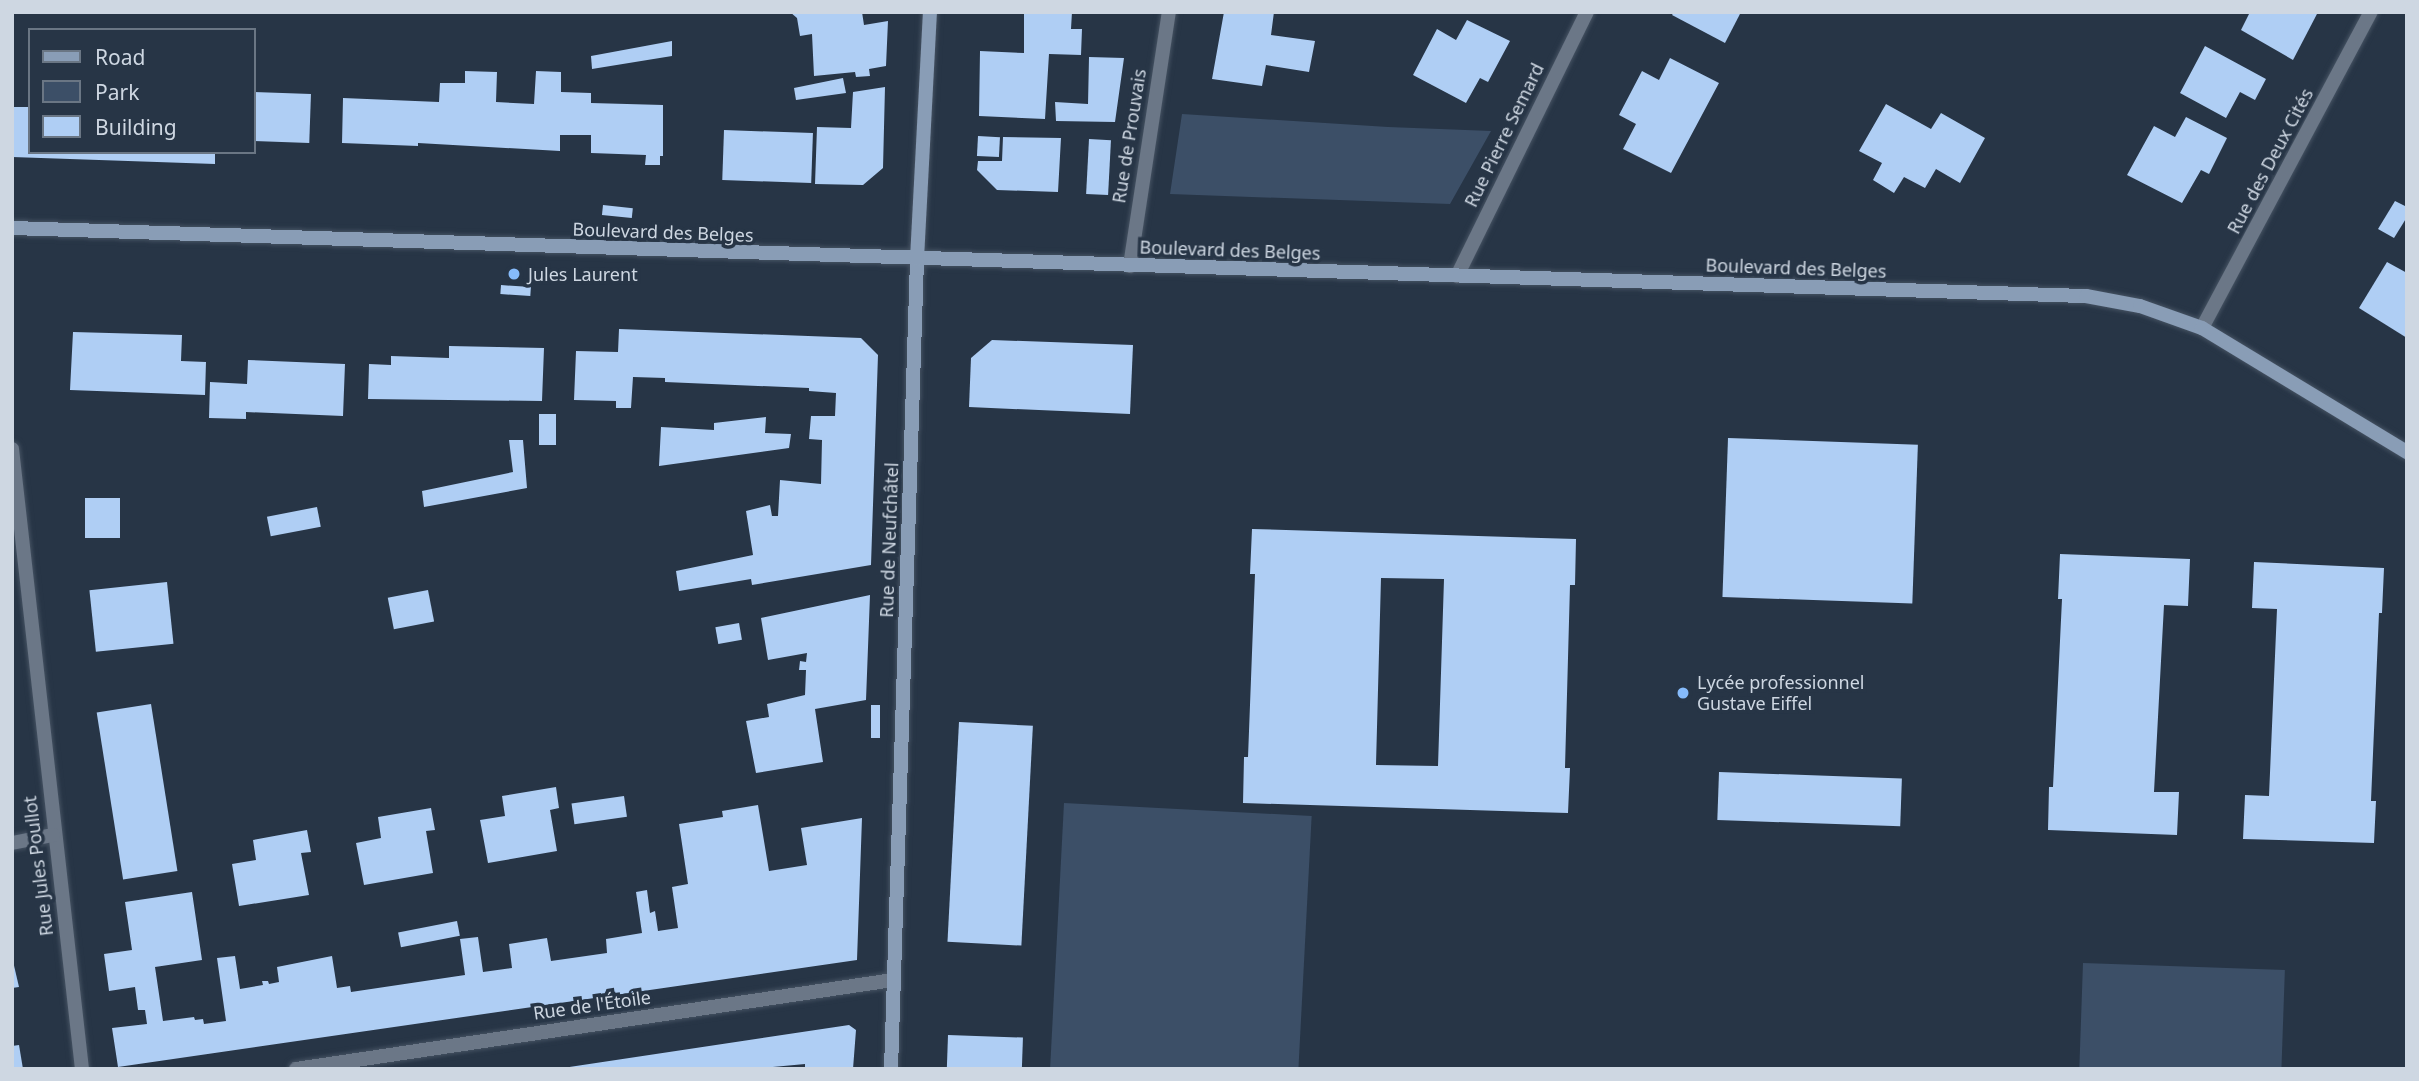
<!DOCTYPE html>
<html>
<head>
<meta charset="utf-8">
<style>
  body { margin:0 }
  #map { position:relative; width:2419px; height:1081px; overflow:hidden; background:#273546; font-family:"Noto Sans",sans-serif }
  div>[style] { position:absolute }
  .green>* { inset:0; background:#3c4f67; transform-origin:0 0 }
  .building>* { inset:0; background:#afcef4; transform-origin:0 0 }
  .roads { filter:drop-shadow(0 0 2px #455262) drop-shadow(0 0 2px #455262) }
  .minor>* { height:14px; margin:-7px; padding:0 7px; transform-origin:7px; border-radius:7px; background:#6b7787 }
  .secondary>* { height:14px; margin:-7px; padding:0 7px; transform-origin:7px; border-radius:7px; background:#899db6 }
  .dots>* { width:19px; height:19px; translate:-50% -50%; box-sizing:border-box; border:4px solid #273546; border-radius:50% }
  span { translate:-50% -50%; white-space:nowrap; text-align:center; line-height:1.15; -webkit-text-stroke:7px #273546; paint-order:stroke }
  .street-label { font-size:18px; color:#ced7e2 }
  .poi-label { font-size:18px; color:#ced7e2 }
  .left { translate:0 -50%; text-align:left }
  .frame { position:absolute; inset:0; border:14px solid #ced7e2; pointer-events:none }
  .legend { position:absolute; left:28px; top:28px; width:228px; height:126px; box-sizing:border-box; background:#273546; border:2px solid #6a7684; margin:0; padding:9px 12px; list-style:none; font-size:21px; color:#ced7e2 }
  .legend li { display:flex; align-items:center; gap:14px; height:35px }
  .legend b { width:35px; border:2px solid #6a7684 }
</style>
</head>
<body>
<div id="map">
  <div class="green">
    <i style="clip-path:polygon(1182px 114px,1388px 127px,1491px 131px,1450px 204px,1170px 194px)"></i>
    <i style="left:1064px;top:803px;width:248px;height:266px;rotate:3deg"></i>
    <i style="left:2083px;top:963px;width:202px;height:106px;rotate:2deg"></i>
  </div>
  <div class="building">
    <i style="clip-path:polygon(790px 12px,862px 12px,864px 25px,888px 21px,886px 66px,869px 69px,870px 76px,856px 77px,855px 72px,814px 76px,812px 34px,800px 36px,797px 18px)"></i>
    <i style="clip-path:polygon(1024px 12px,1072px 12px,1071px 29px,1082px 29px,1081px 55px,1049px 54px,1045px 119px,979px 116px,980px 51px,1024px 53px)"></i>
    <i style="clip-path:polygon(1224px 12px,1274px 12px,1271px 35px,1315px 41px,1309px 72px,1266px 65px,1262px 86px,1212px 79px)"></i>
    <i style="clip-path:polygon(1674px 12px,1741px 12px,1725px 43px,1672px 15px)"></i>
    <i style="clip-path:polygon(2250px 12px,2318px 12px,2293px 60px,2241px 30px)"></i>
    <i style="clip-path:polygon(1467px 20px,1510px 41px,1488px 82px,1480px 78px,1466px 103px,1413px 75px,1437px 29px,1456px 40px)"></i>
    <i style="clip-path:polygon(672px 41px,672px 56px,592px 69px,591px 56px)"></i>
    <i style="clip-path:polygon(2205px 46px,2266px 79px,2255px 100px,2240px 92px,2226px 118px,2180px 93px)"></i>
    <i style="clip-path:polygon(1089px 57px,1124px 58px,1115px 122px,1056px 121px,1055px 102px,1088px 104px)"></i>
    <i style="clip-path:polygon(1670px 58px,1719px 83px,1671px 173px,1623px 149px,1636px 124px,1619px 115px,1642px 71px,1659px 80px)"></i>
    <i style="clip-path:polygon(465px 71px,497px 72px,496px 102px,534px 104px,536px 71px,561px 72px,561px 92px,591px 93px,591px 103px,663px 105px,663px 156px,660px 156px,660px 165px,645px 165px,646px 155px,591px 153px,591px 135px,560px 135px,560px 151px,418px 143px,418px 146px,342px 143px,343px 98px,439px 102px,440px 83px,465px 83px)"></i>
    <i style="clip-path:polygon(843px 78px,846px 93px,796px 100px,794px 88px)"></i>
    <i style="clip-path:polygon(885px 87px,883px 168px,863px 185px,815px 184px,817px 127px,851px 128px,853px 92px)"></i>
    <i style="left:254px;top:92px;width:57px;height:49px;rotate:2deg"></i>
    <i style="clip-path:polygon(1886px 104px,1931px 129px,1941px 113px,1985px 138px,1960px 183px,1936px 169px,1925px 188px,1904px 177px,1894px 193px,1873px 180px,1882px 163px,1859px 151px)"></i>
    <i style="clip-path:polygon(12px 107px,30px 107px,30px 152px,215px 152px,215px 164px,12px 157px)"></i>
    <i style="clip-path:polygon(2186px 117px,2227px 138px,2209px 174px,2201px 170px,2182px 203px,2127px 175px,2154px 126px,2175px 137px)"></i>
    <i style="left:724px;top:130px;width:89px;height:50px;rotate:2deg"></i>
    <i style="left:978px;top:136px;width:22px;height:20px;rotate:3deg"></i>
    <i style="clip-path:polygon(1003px 137px,1061px 138px,1058px 192px,997px 190px,977px 170px,978px 161px,1002px 161px)"></i>
    <i style="left:1089px;top:139px;width:22px;height:55px;rotate:3deg"></i>
    <i style="clip-path:polygon(2395px 201px,2407px 207px,2407px 217px,2394px 238px,2378px 229px)"></i>
    <i style="left:603px;top:205px;width:30px;height:10px;rotate:6deg"></i>
    <i style="clip-path:polygon(2387px 262px,2407px 273px,2407px 338px,2359px 308px)"></i>
    <i style="left:501px;top:285px;width:30px;height:9px;rotate:4deg"></i>
    <i style="clip-path:polygon(619px 329px,861px 338px,878px 355px,871px 565px,752px 585px,751px 579px,679px 591px,676px 571px,753px 555px,746px 511px,770px 505px,772px 516px,778px 516px,780px 480px,821px 484px,822px 440px,809px 439px,811px 416px,835px 416px,836px 393px,809px 391px,809px 388px,665px 382px,665px 378px,633px 377px,631px 408px,616px 408px,616px 401px,574px 400px,576px 351px,618px 352px)"></i>
    <i style="clip-path:polygon(73px 332px,182px 335px,181px 361px,206px 362px,205px 395px,70px 390px)"></i>
    <i style="clip-path:polygon(992px 340px,1133px 345px,1130px 414px,969px 407px,971px 358px)"></i>
    <i style="clip-path:polygon(449px 346px,544px 348px,542px 401px,368px 399px,369px 364px,391px 365px,391px 356px,449px 358px)"></i>
    <i style="clip-path:polygon(248px 360px,345px 364px,343px 416px,246px 412px,246px 419px,209px 418px,210px 382px,247px 384px)"></i>
    <i style="left:539px;top:414px;width:17px;height:31px"></i>
    <i style="clip-path:polygon(766px 417px,765px 433px,791px 434px,789px 448px,659px 466px,661px 427px,714px 430px,714px 423px)"></i>
    <i style="left:1728px;top:438px;width:190px;height:159px;rotate:2deg"></i>
    <i style="clip-path:polygon(509px 440px,523px 440px,527px 488px,424px 507px,422px 491px,513px 472px)"></i>
    <i style="left:85px;top:498px;width:35px;height:40px"></i>
    <i style="left:317px;top:507px;width:20px;height:51px;rotate:79deg"></i>
    <i style="clip-path:polygon(evenodd,1252px 529px,1576px 539px,1575px 585px,1570px 585px,1565px 768px,1570px 768px,1568px 813px,1243px 803px,1244px 757px,1248px 757px,1255px 574px,1250px 574px,1252px 529px,1381px 578px,1444px 579px,1438px 766px,1376px 765px,1381px 578px)"></i>
    <i style="clip-path:polygon(2060px 554px,2190px 559px,2188px 606px,2164px 605px,2154px 792px,2179px 792px,2177px 835px,2048px 830px,2049px 787px,2053px 787px,2062px 599px,2058px 599px)"></i>
    <i style="clip-path:polygon(2254px 562px,2384px 568px,2382px 613px,2379px 613px,2371px 801px,2376px 801px,2374px 843px,2243px 839px,2245px 795px,2269px 796px,2277px 609px,2252px 608px)"></i>
    <i style="left:167px;top:582px;width:62px;height:78px;rotate:84deg"></i>
    <i style="left:428px;top:590px;width:32px;height:41px;rotate:79deg"></i>
    <i style="clip-path:polygon(870px 595px,866px 700px,815px 709px,823px 762px,756px 773px,746px 721px,769px 717px,767px 704px,805px 695px,806px 670px,799px 670px,800px 661px,806px 662px,807px 653px,768px 660px,761px 618px)"></i>
    <i style="left:739px;top:623px;width:17px;height:24px;rotate:80deg"></i>
    <i style="left:151px;top:704px;width:169px;height:55px;rotate:81deg"></i>
    <i style="left:871px;top:705px;width:9px;height:33px"></i>
    <i style="left:959px;top:722px;width:74px;height:220px;rotate:3deg"></i>
    <i style="left:1719px;top:772px;width:183px;height:48px;rotate:2deg"></i>
    <i style="clip-path:polygon(556px 787px,559px 808px,550px 810px,557px 851px,488px 863px,480px 820px,505px 816px,502px 796px)"></i>
    <i style="left:624px;top:796px;width:21px;height:53px;rotate:82deg"></i>
    <i style="clip-path:polygon(758px 805px,769px 871px,807px 865px,801px 828px,862px 818px,857px 960px,118px 1067px,112px 1028px,147px 1024px,145px 1010px,138px 1010px,135px 987px,109px 991px,104px 954px,132px 950px,125px 902px,192px 892px,202px 960px,155px 967px,163px 1021px,194px 1017px,195px 1020px,203px 1019px,204px 1024px,226px 1021px,217px 958px,235px 956px,240px 989px,263px 985px,262px 981px,268px 981px,269px 984px,279px 982px,277px 967px,332px 956px,337px 988px,350px 986px,351px 992px,465px 975px,460px 939px,478px 937px,483px 972px,512px 968px,509px 944px,547px 938px,551px 961px,607px 953px,606px 939px,642px 933px,636px 892px,647px 890px,650px 913px,655px 911px,658px 931px,678px 928px,672px 887px,688px 884px,679px 824px,723px 817px,722px 811px)"></i>
    <i style="clip-path:polygon(431px 808px,435px 830px,426px 831px,433px 873px,364px 885px,356px 843px,381px 838px,378px 817px)"></i>
    <i style="clip-path:polygon(307px 830px,311px 852px,301px 853px,309px 895px,239px 906px,232px 864px,256px 860px,253px 840px)"></i>
    <i style="left:457px;top:921px;width:15px;height:60px;rotate:79deg"></i>
    <i style="clip-path:polygon(12px 957px,19px 987px,12px 988px)"></i>
    <i style="clip-path:polygon(849px 1025px,856px 1030px,853px 1069px,805px 1069px,805px 1064px,750px 1069px,556px 1069px)"></i>
    <i style="left:948px;top:1035px;width:75px;height:34px;rotate:2deg"></i>
    <i style="clip-path:polygon(19px 1045px,23px 1069px,12px 1069px,12px 1046px)"></i>
  </div>
  <div class="roads">
    <div class="minor">
      <i style="left:1130px;top:266px;width:257px;rotate:-81.3deg"></i>
      <i style="left:1457px;top:276px;width:294px;rotate:-63.8deg"></i>
      <i style="left:2202px;top:328px;width:358px;rotate:-61.9deg"></i>
      <i style="left:12px;top:449px;width:624px;rotate:83.56deg"></i>
      <i style="left:12px;top:843px;width:42px;rotate:-11deg"></i>
      <i style="left:296px;top:1069px;width:604px;rotate:-8.48deg"></i>
    </div>
    <div class="secondary">
      <i style="left:12px;top:228px;width:2075px;rotate:1.88deg"></i>
      <i style="left:2086px;top:296px;width:55px;rotate:10.5deg"></i>
      <i style="left:2140px;top:306px;width:66px;rotate:19.5deg"></i>
      <i style="left:2202px;top:328px;width:240px;rotate:31.2deg"></i>
      <i style="left:891px;top:1069px;width:810px;rotate:-88.16deg"></i>
      <i style="left:917px;top:259px;width:247px;rotate:-87deg"></i>
    </div>
  </div>
  <div class="dots">
    <i style="left:514px;top:274px;background:#86bbfb"></i>
    <i style="left:1683px;top:693px;background:#86bbfb"></i>
  </div>
  <div class="street-label">
    <span style="left:1504px;top:135px;rotate:-64deg">Rue Pierre Semard</span>
    <span style="left:1129px;top:136px;rotate:-81deg">Rue de Prouvais</span>
    <span style="left:2270px;top:161px;rotate:-62deg">Rue des Deux Cités</span>
    <span style="left:663px;top:232px;rotate:2deg">Boulevard des Belges</span>
    <span style="left:1230px;top:250px;rotate:2deg">Boulevard des Belges</span>
    <span style="left:1796px;top:268px;rotate:2deg">Boulevard des Belges</span>
    <span style="left:889px;top:540px;rotate:-88deg">Rue de Neufchâtel</span>
    <span style="left:38px;top:866px;rotate:-97deg">Rue Jules Poullot</span>
    <span style="left:592px;top:1005px;rotate:-8deg">Rue de l'Étoile</span>
  </div>
  <div class="poi-label">
    <span class="left" style="left:528px;top:274px">Jules Laurent</span>
    <span class="left" style="left:1697px;top:693px">Lycée professionnel<br>Gustave Eiffel</span>
  </div>
  <div class="frame"></div>
  <ul class="legend">
  <li><b style="height:9px;background:#899db6"></b>Road</li>
  <li><b style="height:19px;background:#3c4f67"></b>Park</li>
  <li><b style="height:19px;background:#afcef4"></b>Building</li>
  </ul>
</div>
</body>
</html>
